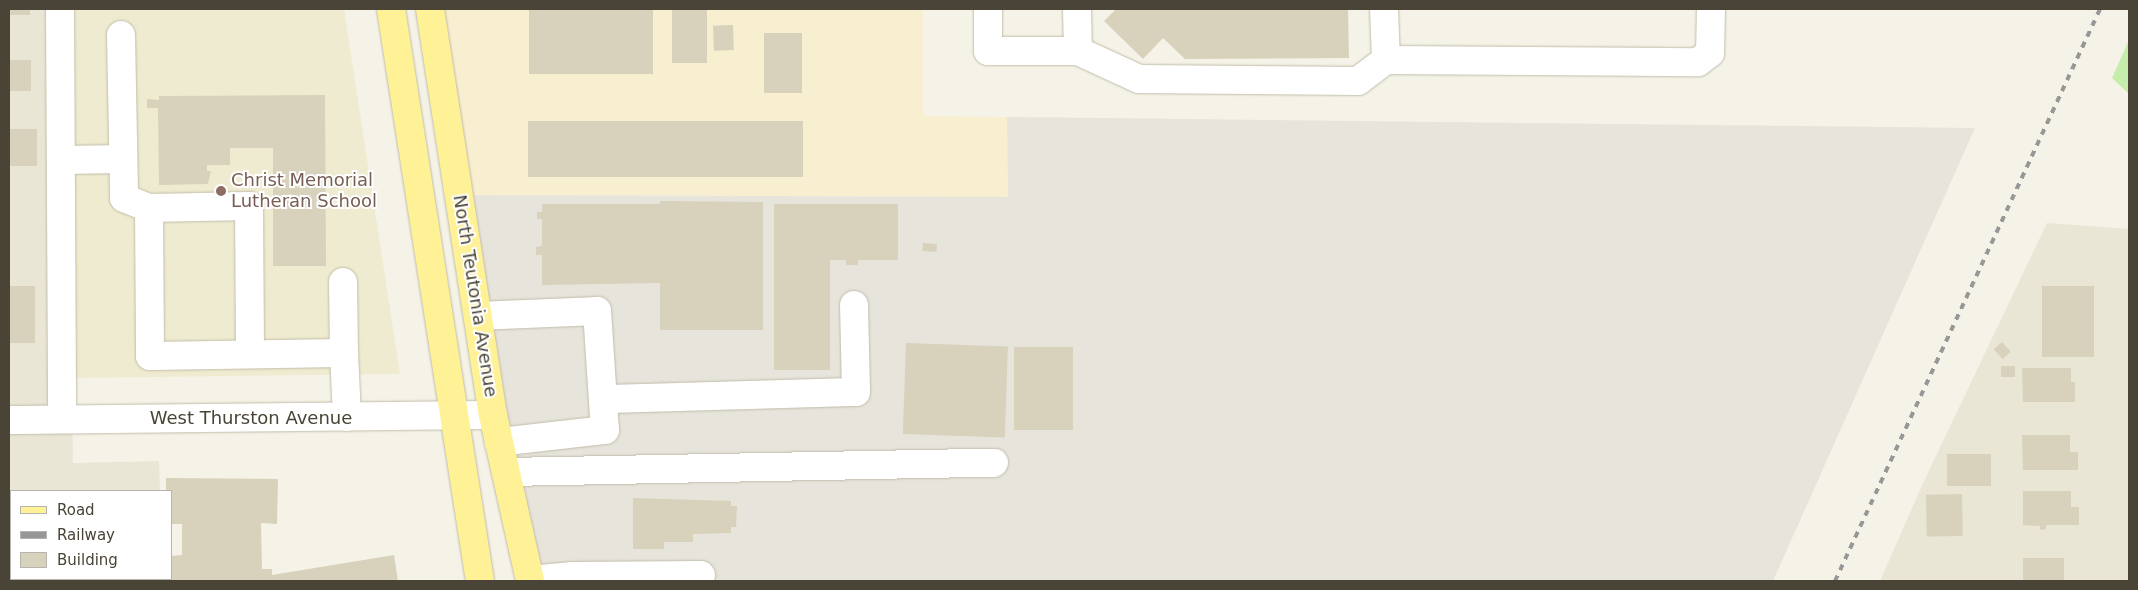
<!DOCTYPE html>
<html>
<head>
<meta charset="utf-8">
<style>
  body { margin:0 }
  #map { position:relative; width:2138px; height:590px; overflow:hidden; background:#f5f3e7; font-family:"DejaVu Sans",sans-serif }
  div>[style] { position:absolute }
  .residential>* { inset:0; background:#e9e6d5 }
  .commercial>* { inset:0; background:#f8eed0 }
  .industrial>* { inset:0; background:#e7e4dc }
  .education>* { inset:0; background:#efebd0 }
  .green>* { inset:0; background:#c6edac }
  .building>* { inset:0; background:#d8d1bb; transform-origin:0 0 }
  .roads { filter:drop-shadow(0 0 1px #c1bda9) drop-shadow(0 0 1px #c1bda9) }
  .minor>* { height:28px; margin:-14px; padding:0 14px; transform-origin:14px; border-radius:14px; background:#fff }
  .major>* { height:28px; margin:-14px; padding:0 14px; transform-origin:14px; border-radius:14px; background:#fff196 }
  .rail>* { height:4px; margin-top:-2px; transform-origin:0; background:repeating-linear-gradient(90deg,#979797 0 6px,transparent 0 12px) }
  .dots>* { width:14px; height:14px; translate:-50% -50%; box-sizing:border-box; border:2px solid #fff; border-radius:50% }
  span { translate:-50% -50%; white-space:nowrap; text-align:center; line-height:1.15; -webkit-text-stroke:4px #fff; paint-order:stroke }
  .education-label { font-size:18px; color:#785e54 }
  .left { translate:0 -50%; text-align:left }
  .street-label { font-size:18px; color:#494435 }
  .frame { position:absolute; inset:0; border:10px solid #494435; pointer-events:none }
  .legend { position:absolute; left:10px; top:490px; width:162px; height:90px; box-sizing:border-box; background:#fff; border:1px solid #b6b4ae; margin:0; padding:6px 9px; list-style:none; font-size:15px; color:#494435 }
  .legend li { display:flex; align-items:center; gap:10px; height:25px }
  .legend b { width:25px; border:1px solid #b6b4ae }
</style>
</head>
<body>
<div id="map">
  <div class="residential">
    <i style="clip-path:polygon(9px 9px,66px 9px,73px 463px,159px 461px,160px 491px,11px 491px,11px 579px,164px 581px,9px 581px)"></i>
    <i style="clip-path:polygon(2047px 223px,2129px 229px,2129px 581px,1880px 581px,1924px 481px)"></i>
  </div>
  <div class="commercial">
    <i style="clip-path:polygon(430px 9px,923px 9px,923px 116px,1007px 117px,1008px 197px,459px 195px)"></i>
  </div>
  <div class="industrial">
    <i style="clip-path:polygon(1007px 117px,1975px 128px,1773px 581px,530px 581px,459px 195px,1008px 197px)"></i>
  </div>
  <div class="education">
    <i style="clip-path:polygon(66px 9px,344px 9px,400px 374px,74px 378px)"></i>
  </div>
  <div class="green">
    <i style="clip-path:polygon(2129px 40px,2129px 94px,2112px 78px)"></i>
  </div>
  <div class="building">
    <i style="left:9px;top:9px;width:21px;height:6px"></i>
    <i style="left:529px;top:9px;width:124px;height:65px"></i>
    <i style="left:672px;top:9px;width:35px;height:54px"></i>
    <i style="clip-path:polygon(1116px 9px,1348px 9px,1349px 58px,1185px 59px,1163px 38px,1143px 59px,1104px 21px)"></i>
    <i style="left:733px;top:25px;width:25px;height:20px;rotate:88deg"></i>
    <i style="left:764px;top:33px;width:38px;height:60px"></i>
    <i style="left:9px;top:60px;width:22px;height:31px"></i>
    <i style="clip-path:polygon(325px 95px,326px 266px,273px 266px,273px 148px,230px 148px,230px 165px,207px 165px,207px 171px,211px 171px,208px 184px,159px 185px,158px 108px,147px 108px,147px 99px,159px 100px,159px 96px)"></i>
    <i style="left:803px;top:121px;width:56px;height:275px;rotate:90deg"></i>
    <i style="left:9px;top:129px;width:28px;height:37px"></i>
    <i style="clip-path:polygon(660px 201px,763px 202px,763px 330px,660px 330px,660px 283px,542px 285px,542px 255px,536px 255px,536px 247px,542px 246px,542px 219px,537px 219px,537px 212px,542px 212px,542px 204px,660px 204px)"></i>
    <i style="clip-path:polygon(774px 204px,898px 204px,898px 260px,858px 260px,858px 265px,846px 265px,846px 260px,830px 260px,830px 370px,774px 370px)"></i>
    <i style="left:923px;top:243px;width:14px;height:8px;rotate:4deg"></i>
    <i style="left:35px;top:286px;width:57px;height:26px;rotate:90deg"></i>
    <i style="left:2042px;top:286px;width:52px;height:71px"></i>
    <i style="left:2002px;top:342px;width:13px;height:11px;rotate:48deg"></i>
    <i style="left:906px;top:343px;width:102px;height:91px;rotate:2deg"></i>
    <i style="left:1014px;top:347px;width:59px;height:83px"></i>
    <i style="left:2001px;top:366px;width:14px;height:11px"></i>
    <i style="clip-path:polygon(2022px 368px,2071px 368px,2071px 382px,2075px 382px,2075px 402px,2023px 402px)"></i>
    <i style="clip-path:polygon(2022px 435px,2070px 435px,2070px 452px,2078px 452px,2078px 470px,2023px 470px)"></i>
    <i style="left:1947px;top:454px;width:44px;height:32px"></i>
    <i style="clip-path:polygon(166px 478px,278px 479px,277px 524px,261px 523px,262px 569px,272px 569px,272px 575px,394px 555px,398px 581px,164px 581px,171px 579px,171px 556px,182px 555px,182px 524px,171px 524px,171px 491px,166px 491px)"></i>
    <i style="clip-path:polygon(2023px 491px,2071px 491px,2071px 507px,2079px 507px,2079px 525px,2046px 525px,2046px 529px,2040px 530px,2040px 526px,2023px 525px)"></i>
    <i style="left:1962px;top:494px;width:42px;height:36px;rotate:89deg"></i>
    <i style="left:9px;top:496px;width:2px;height:73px"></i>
    <i style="clip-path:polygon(633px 498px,731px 501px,731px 506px,737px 506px,736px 527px,731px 527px,731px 533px,693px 534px,693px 542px,664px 542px,664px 549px,633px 549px)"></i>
    <i style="left:2023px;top:558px;width:41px;height:23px"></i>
  </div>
  <div class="roads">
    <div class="minor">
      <i style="left:60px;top:9px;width:410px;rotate:89.7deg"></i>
      <i style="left:988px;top:9px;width:42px;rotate:90deg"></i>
      <i style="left:988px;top:51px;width:90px"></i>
      <i style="left:1077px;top:9px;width:42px;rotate:88.6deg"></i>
      <i style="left:1078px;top:51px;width:67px;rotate:24.7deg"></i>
      <i style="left:1139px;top:79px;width:219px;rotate:0.5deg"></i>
      <i style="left:1358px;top:81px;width:35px;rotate:-37deg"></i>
      <i style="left:1386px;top:60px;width:312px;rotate:0.4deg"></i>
      <i style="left:1698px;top:62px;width:15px;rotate:-37deg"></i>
      <i style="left:1710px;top:53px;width:44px;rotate:-88.7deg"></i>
      <i style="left:1384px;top:9px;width:51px;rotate:87.8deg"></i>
      <i style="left:121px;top:35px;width:163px;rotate:88.9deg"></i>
      <i style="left:124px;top:198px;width:27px;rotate:22deg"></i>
      <i style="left:149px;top:208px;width:148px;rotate:89.6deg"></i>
      <i style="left:150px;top:356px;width:194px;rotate:-0.9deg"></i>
      <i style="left:344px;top:353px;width:64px;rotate:87.3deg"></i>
      <i style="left:62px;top:160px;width:61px;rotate:-0.9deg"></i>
      <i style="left:149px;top:208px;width:100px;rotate:-1.1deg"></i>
      <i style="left:249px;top:206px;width:148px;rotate:89.6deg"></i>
      <i style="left:343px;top:282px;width:71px;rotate:89.2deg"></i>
      <i style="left:478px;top:316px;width:119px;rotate:-2.4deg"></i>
      <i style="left:597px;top:311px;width:119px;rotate:86.2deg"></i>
      <i style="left:605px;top:430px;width:107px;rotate:173.5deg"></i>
      <i style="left:605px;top:399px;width:251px;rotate:-1.6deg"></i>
      <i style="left:856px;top:392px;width:87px;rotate:-91.3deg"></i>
      <i style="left:9px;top:420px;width:484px;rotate:-0.6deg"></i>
      <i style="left:506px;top:472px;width:488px;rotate:-1.1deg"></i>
      <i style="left:530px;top:580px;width:43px;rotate:-5.3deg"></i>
      <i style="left:573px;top:576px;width:128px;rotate:-0.4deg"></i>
    </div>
    <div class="major">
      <i style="left:391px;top:9px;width:579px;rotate:81.16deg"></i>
      <i style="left:430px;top:9px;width:411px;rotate:81.2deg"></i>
      <i style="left:493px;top:415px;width:170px;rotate:77.4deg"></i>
    </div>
  </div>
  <div class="rail">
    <i style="left:1835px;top:581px;width:630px;rotate:-65.14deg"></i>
  </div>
  <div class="dots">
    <i style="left:221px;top:191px;background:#8d6e63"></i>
  </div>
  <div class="education-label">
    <span class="left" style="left:231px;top:191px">Christ Memorial<br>Lutheran School</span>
  </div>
  <div class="street-label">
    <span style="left:475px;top:296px;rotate:81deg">North Teutonia Avenue</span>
    <span style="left:251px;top:418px">West Thurston Avenue</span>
  </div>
  <div class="frame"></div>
  <ul class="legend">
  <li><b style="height:6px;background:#fff196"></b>Road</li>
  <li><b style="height:6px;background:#979797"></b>Railway</li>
  <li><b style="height:14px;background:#d8d1bb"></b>Building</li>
  </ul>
</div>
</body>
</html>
